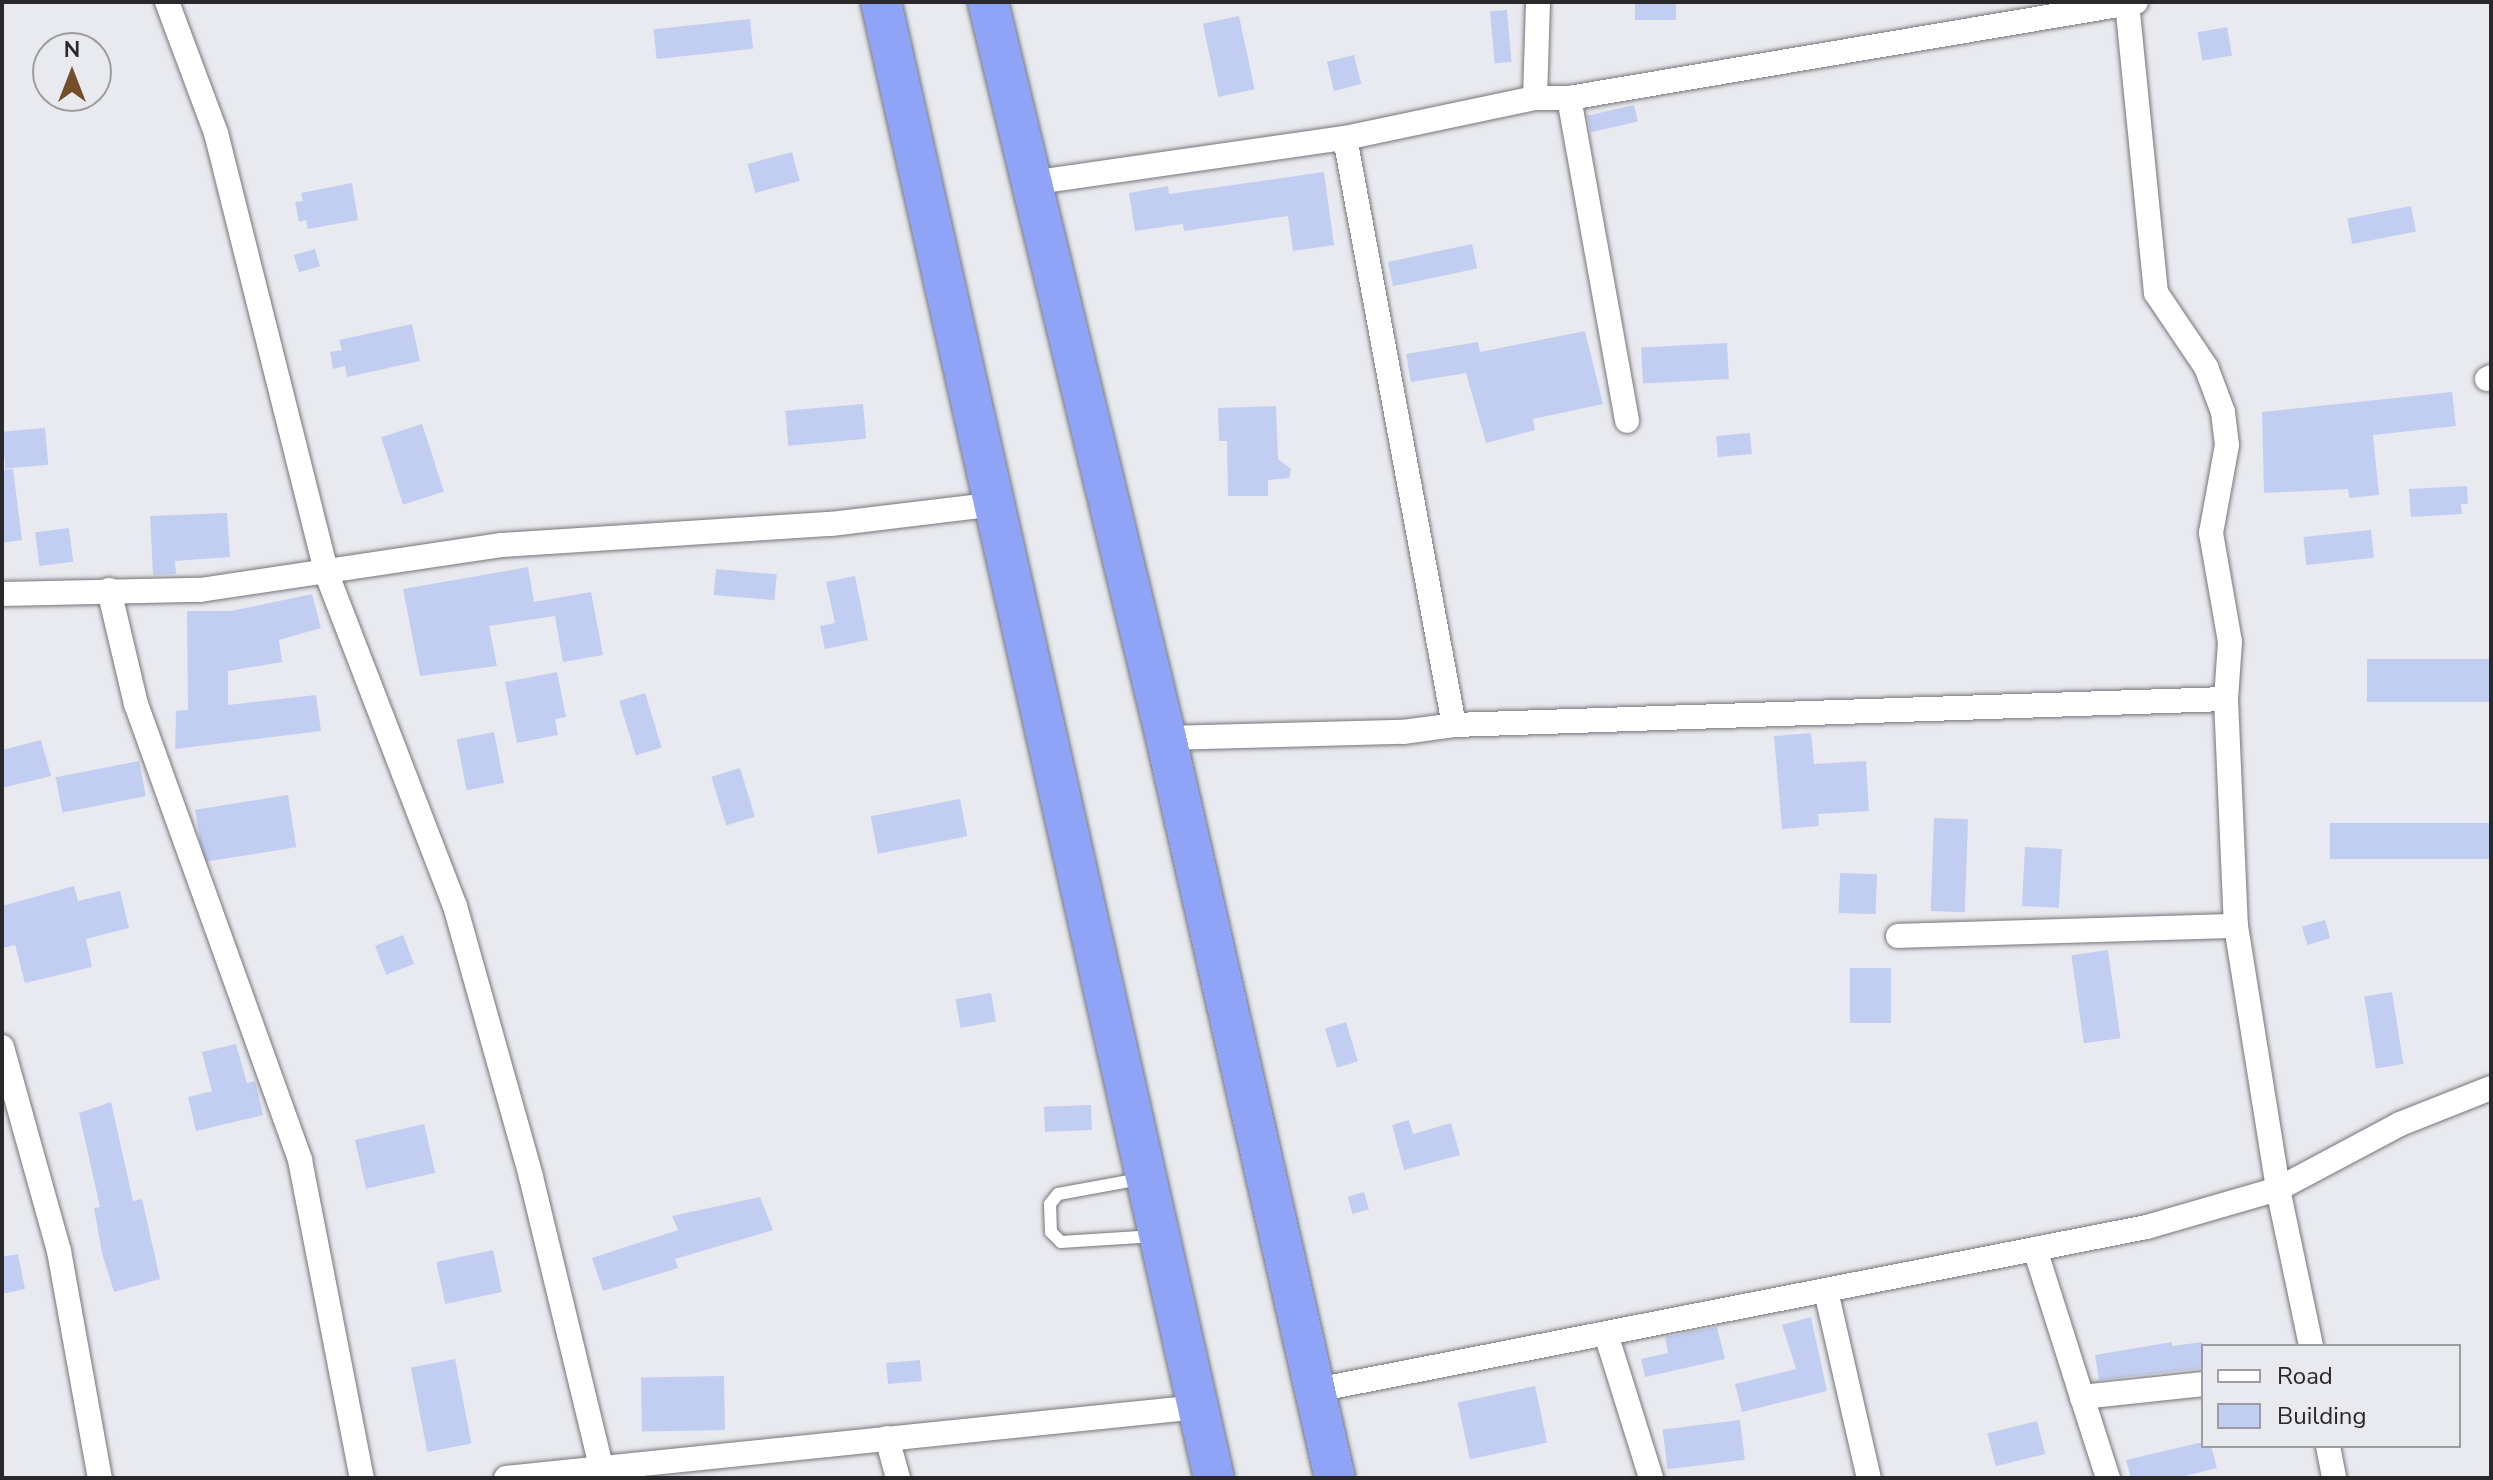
<!DOCTYPE html>
<html>
<head>
<meta charset="utf-8">
<style>
  body { margin:0 }
  #map { position:relative; width:2493px; height:1480px; overflow:hidden; background:#e9eaef; font-family:"Nunito Sans",sans-serif }
  div>[style] { position:absolute }
  .building>* { inset:0; background:#c2cef1; transform-origin:0 0 }
  .roads { filter:drop-shadow(0 0 2px #75767a) drop-shadow(0 0 2px #75767a) }
  .service>* { height:12px; margin:-6px; padding:0 6px; transform-origin:6px; border-radius:6px; background:#fff }
  .minor>* { height:24px; margin:-12px; padding:0 12px; transform-origin:12px; border-radius:12px; background:#fff }
  .trunk>* { height:40px; margin:-20px; padding:0 20px; transform-origin:20px; border-radius:20px; background:#8fa4f7 }
  span { translate:-50% -50%; white-space:nowrap; text-align:center; line-height:1.15; -webkit-text-stroke:7px #e9eaef; paint-order:stroke }
  .frame { position:absolute; inset:0; border:4px solid #29292b; pointer-events:none }
  .legend { position:absolute; left:2201px; top:1344px; width:260px; height:104px; box-sizing:border-box; background:#e9eaef; border:2px solid #9c9da1; margin:0; padding:10px 14px; list-style:none; font-size:24px; color:#29292b }
  .legend li { display:flex; align-items:center; gap:16px; height:40px }
  .legend b { width:40px; border:2px solid #9c9da1 }
  .north { position:absolute; left:32px; top:32px; width:80px; height:80px; box-sizing:border-box; background:#e9eaef; border:2px solid #9c9da1; border-radius:50%; rotate:0deg; font-size:22px; font-weight:700; line-height:32px; text-align:center; color:#29292b }
  .north::after { content:''; display:block; margin:auto; width:28px; height:36px; background:#744e2a; clip-path:polygon(50% 0,100% 100%,50% 72%,0 100%) }
</style>
</head>
<body>
<div id="map">
  <div class="building">
    <i style="left:1635px;top:2px;width:41px;height:18px"></i>
    <i style="left:1507px;top:10px;width:52px;height:17px;rotate:85deg"></i>
    <i style="left:1239px;top:16px;width:75px;height:37px;rotate:78deg"></i>
    <i style="left:750px;top:19px;width:30px;height:97px;rotate:84deg"></i>
    <i style="left:2227px;top:27px;width:29px;height:30px;rotate:80deg"></i>
    <i style="left:1354px;top:55px;width:30px;height:28px;rotate:76deg"></i>
    <i style="left:1634px;top:105px;width:17px;height:48px;rotate:77deg"></i>
    <i style="left:792px;top:152px;width:30px;height:46px;rotate:75deg"></i>
    <i style="clip-path:polygon(1324px 172px,1334px 245px,1293px 251px,1288px 216px,1184px 231px,1183px 224px,1135px 231px,1129px 193px,1168px 186px,1169px 194px)"></i>
    <i style="clip-path:polygon(352px 183px,358px 220px,308px 229px,306px 220px,299px 222px,295px 202px,303px 201px,301px 193px)"></i>
    <i style="left:2411px;top:206px;width:26px;height:65px;rotate:79deg"></i>
    <i style="left:1472px;top:244px;width:25px;height:86px;rotate:78deg"></i>
    <i style="left:315px;top:249px;width:18px;height:22px;rotate:74deg"></i>
    <i style="clip-path:polygon(412px 324px,420px 361px,347px 377px,345px 366px,333px 369px,330px 352px,342px 350px,339px 340px)"></i>
    <i style="clip-path:polygon(1585px 331px,1603px 404px,1533px 419px,1535px 430px,1486px 443px,1466px 373px,1411px 382px,1406px 354px,1478px 342px,1480px 352px)"></i>
    <i style="left:1727px;top:343px;width:36px;height:86px;rotate:87deg"></i>
    <i style="clip-path:polygon(2452px 392px,2456px 426px,2373px 435px,2379px 495px,2349px 498px,2348px 489px,2264px 493px,2262px 412px)"></i>
    <i style="left:863px;top:404px;width:35px;height:78px;rotate:85deg"></i>
    <i style="clip-path:polygon(1276px 406px,1278px 459px,1291px 469px,1289px 478px,1268px 480px,1268px 496px,1228px 496px,1227px 441px,1219px 441px,1218px 408px)"></i>
    <i style="left:422px;top:424px;width:71px;height:43px;rotate:72deg"></i>
    <i style="left:45px;top:428px;width:37px;height:43px;rotate:85deg"></i>
    <i style="left:1750px;top:433px;width:21px;height:34px;rotate:85deg"></i>
    <i style="clip-path:polygon(13px 469px,22px 540px,2px 543px,2px 470px)"></i>
    <i style="clip-path:polygon(2467px 486px,2468px 504px,2461px 504px,2462px 514px,2411px 517px,2409px 489px)"></i>
    <i style="clip-path:polygon(227px 513px,230px 557px,175px 561px,176px 574px,153px 575px,150px 516px)"></i>
    <i style="left:69px;top:528px;width:34px;height:34px;rotate:83deg"></i>
    <i style="left:2371px;top:530px;width:28px;height:68px;rotate:84deg"></i>
    <i style="clip-path:polygon(528px 567px,534px 602px,591px 592px,603px 655px,563px 662px,555px 616px,489px 626px,497px 666px,420px 676px,403px 589px)"></i>
    <i style="left:716px;top:569px;width:61px;height:26px;rotate:5deg"></i>
    <i style="clip-path:polygon(855px 576px,868px 640px,825px 649px,820px 626px,835px 623px,826px 582px)"></i>
    <i style="clip-path:polygon(312px 594px,321px 628px,279px 640px,282px 662px,228px 671px,228px 705px,316px 695px,321px 731px,175px 749px,176px 711px,188px 710px,187px 611px,231px 611px)"></i>
    <i style="left:2491px;top:659px;width:43px;height:124px;rotate:90deg"></i>
    <i style="clip-path:polygon(557px 672px,566px 717px,555px 719px,558px 735px,517px 743px,505px 682px)"></i>
    <i style="left:645px;top:693px;width:57px;height:27px;rotate:73deg"></i>
    <i style="left:494px;top:732px;width:52px;height:38px;rotate:79deg"></i>
    <i style="clip-path:polygon(1811px 733px,1814px 764px,1866px 761px,1869px 811px,1818px 814px,1819px 826px,1782px 829px,1774px 736px)"></i>
    <i style="clip-path:polygon(41px 740px,51px 776px,2px 788px,2px 750px)"></i>
    <i style="left:139px;top:761px;width:36px;height:85px;rotate:79deg"></i>
    <i style="left:740px;top:768px;width:51px;height:30px;rotate:73deg"></i>
    <i style="left:288px;top:795px;width:53px;height:94px;rotate:81deg"></i>
    <i style="left:960px;top:799px;width:38px;height:91px;rotate:79deg"></i>
    <i style="left:1934px;top:818px;width:34px;height:93px;rotate:2deg"></i>
    <i style="left:2491px;top:823px;width:36px;height:161px;rotate:90deg"></i>
    <i style="left:2025px;top:847px;width:37px;height:59px;rotate:3deg"></i>
    <i style="left:1840px;top:873px;width:37px;height:40px;rotate:2deg"></i>
    <i style="clip-path:polygon(74px 886px,78px 901px,120px 891px,129px 928px,86px 939px,92px 967px,25px 983px,15px 945px,2px 948px,2px 906px)"></i>
    <i style="left:2325px;top:920px;width:19px;height:24px;rotate:74deg"></i>
    <i style="left:403px;top:935px;width:31px;height:30px;rotate:69deg"></i>
    <i style="left:2108px;top:950px;width:89px;height:37px;rotate:82deg"></i>
    <i style="left:1850px;top:968px;width:41px;height:55px"></i>
    <i style="left:2392px;top:992px;width:73px;height:28px;rotate:81deg"></i>
    <i style="left:991px;top:993px;width:29px;height:36px;rotate:80deg"></i>
    <i style="left:1346px;top:1022px;width:41px;height:22px;rotate:73deg"></i>
    <i style="clip-path:polygon(236px 1044px,247px 1083px,255px 1081px,263px 1115px,196px 1131px,188px 1097px,212px 1091px,202px 1052px)"></i>
    <i style="clip-path:polygon(111px 1102px,133px 1201px,142px 1199px,160px 1279px,114px 1292px,102px 1253px,94px 1208px,100px 1207px,79px 1113px)"></i>
    <i style="left:1091px;top:1105px;width:25px;height:47px;rotate:88deg"></i>
    <i style="clip-path:polygon(1409px 1120px,1413px 1134px,1451px 1123px,1460px 1155px,1404px 1170px,1392px 1125px)"></i>
    <i style="left:424px;top:1124px;width:50px;height:71px;rotate:77deg"></i>
    <i style="left:1364px;top:1192px;width:18px;height:17px;rotate:74deg"></i>
    <i style="clip-path:polygon(760px 1197px,773px 1230px,675px 1259px,678px 1268px,603px 1291px,592px 1258px,678px 1230px,672px 1216px)"></i>
    <i style="left:493px;top:1250px;width:43px;height:58px;rotate:78deg"></i>
    <i style="clip-path:polygon(18px 1254px,25px 1289px,2px 1294px,2px 1257px)"></i>
    <i style="clip-path:polygon(1811px 1317px,1827px 1391px,1742px 1412px,1735px 1384px,1796px 1369px,1782px 1325px)"></i>
    <i style="clip-path:polygon(1717px 1327px,1725px 1359px,1645px 1377px,1641px 1359px,1668px 1353px,1665px 1337px)"></i>
    <i style="clip-path:polygon(2172px 1342px,2172px 1346px,2203px 1342px,2203px 1368px,2099px 1380px,2095px 1355px)"></i>
    <i style="left:455px;top:1359px;width:86px;height:45px;rotate:79deg"></i>
    <i style="left:920px;top:1360px;width:21px;height:34px;rotate:85deg"></i>
    <i style="left:724px;top:1376px;width:54px;height:83px;rotate:89deg"></i>
    <i style="left:1535px;top:1386px;width:58px;height:79px;rotate:78deg"></i>
    <i style="left:1740px;top:1420px;width:40px;height:78px;rotate:83deg"></i>
    <i style="left:2037px;top:1421px;width:34px;height:51px;rotate:76deg"></i>
    <i style="clip-path:polygon(2203px 1442px,2211px 1446px,2217px 1468px,2177px 1478px,2131px 1478px,2126px 1460px)"></i>
  </div>
  <div class="roads">
    <div class="service">
      <i style="left:1140px;top:1179px;width:83px;rotate:169.6deg"></i>
      <i style="left:1058px;top:1194px;width:13px;rotate:129deg"></i>
      <i style="left:1050px;top:1204px;width:28px;rotate:88deg"></i>
      <i style="left:1051px;top:1232px;width:14px;rotate:45deg"></i>
      <i style="left:1061px;top:1242px;width:94px;rotate:-3.7deg"></i>
    </div>
    <div class="minor">
      <i style="left:167px;top:2px;width:140px;rotate:69.5deg"></i>
      <i style="left:216px;top:133px;width:453px;rotate:75.9deg"></i>
      <i style="left:326px;top:572px;width:358px;rotate:68.9deg"></i>
      <i style="left:455px;top:906px;width:281px;rotate:74.3deg"></i>
      <i style="left:531px;top:1177px;width:310px;rotate:76.4deg"></i>
      <i style="left:1535px;top:98px;width:96px;rotate:-88.2deg"></i>
      <i style="left:1569px;top:98px;width:328px;rotate:79.8deg"></i>
      <i style="left:1031px;top:183px;width:317px;rotate:-8.2deg"></i>
      <i style="left:1345px;top:138px;width:194px;rotate:-11.9deg"></i>
      <i style="left:1535px;top:98px;width:34px"></i>
      <i style="left:1569px;top:98px;width:575px;rotate:-9.61deg"></i>
      <i style="left:2487px;top:379px;width:4px;rotate:-27deg"></i>
      <i style="left:109px;top:590px;width:117px;rotate:76.7deg"></i>
      <i style="left:136px;top:704px;width:485px;rotate:70.2deg"></i>
      <i style="left:300px;top:1160px;width:324px;rotate:79deg"></i>
      <i style="left:2px;top:594px;width:198px;rotate:-1.2deg"></i>
      <i style="left:200px;top:590px;width:305px;rotate:-8.5deg"></i>
      <i style="left:502px;top:545px;width:330px;rotate:-3.7deg"></i>
      <i style="left:831px;top:524px;width:166px;rotate:-6.9deg"></i>
      <i style="left:2226px;top:699px;width:227px;rotate:87.5deg"></i>
      <i style="left:2236px;top:926px;width:266px;rotate:80.9deg"></i>
      <i style="left:2278px;top:1189px;width:160px;rotate:78.1deg"></i>
      <i style="left:1454px;top:725px;width:772px;rotate:-1.93deg"></i>
      <i style="left:2226px;top:699px;width:57px;rotate:-86deg"></i>
      <i style="left:2230px;top:642px;width:111px;rotate:-99.9deg"></i>
      <i style="left:2211px;top:533px;width:89px;rotate:-79.7deg"></i>
      <i style="left:2227px;top:445px;width:33px;rotate:-97deg"></i>
      <i style="left:2223px;top:412px;width:48px;rotate:-110.7deg"></i>
      <i style="left:2206px;top:367px;width:89px;rotate:-124deg"></i>
      <i style="left:2156px;top:293px;width:291px;rotate:-95.7deg"></i>
      <i style="left:1166px;top:738px;width:237px;rotate:-1.5deg"></i>
      <i style="left:1403px;top:732px;width:51px;rotate:-7.8deg"></i>
      <i style="left:1454px;top:725px;width:597px;rotate:-100.52deg"></i>
      <i style="left:1898px;top:936px;width:338px;rotate:-1.7deg"></i>
      <i style="left:2px;top:1047px;width:212px;rotate:74.4deg"></i>
      <i style="left:59px;top:1251px;width:231px;rotate:79.8deg"></i>
      <i style="left:2035px;top:1249px;width:155px;rotate:72.4deg"></i>
      <i style="left:2082px;top:1397px;width:122px;rotate:-6.1deg"></i>
      <i style="left:1826px;top:1291px;width:192px;rotate:77.1deg"></i>
      <i style="left:1606px;top:1334px;width:151px;rotate:72.6deg"></i>
      <i style="left:1316px;top:1390px;width:847px;rotate:-11.1deg"></i>
      <i style="left:2147px;top:1227px;width:136px;rotate:-16.2deg"></i>
      <i style="left:2278px;top:1189px;width:138px;rotate:-28deg"></i>
      <i style="left:2400px;top:1124px;width:98px;rotate:-21.6deg"></i>
      <i style="left:2082px;top:1397px;width:85px;rotate:72.2deg"></i>
      <i style="left:887px;top:1438px;width:41px;rotate:74.6deg"></i>
      <i style="left:2328px;top:1446px;width:33px;rotate:79deg"></i>
      <i style="left:506px;top:1478px;width:696px;rotate:-5.86deg"></i>
    </div>
    <div class="trunk">
      <i style="left:881px;top:2px;width:1513px;rotate:77.29deg"></i>
      <i style="left:988px;top:2px;width:757px;rotate:76.4deg"></i>
      <i style="left:1166px;top:738px;width:759px;rotate:77.14deg"></i>
    </div>
  </div>
  <div class="frame"></div>
  <ul class="legend">
  <li><b style="height:10px;background:#fff"></b>Road</li>
  <li><b style="height:22px;background:#c2cef1"></b>Building</li>
  </ul>
  <div class="north">N</div>
</div>
</body>
</html>
